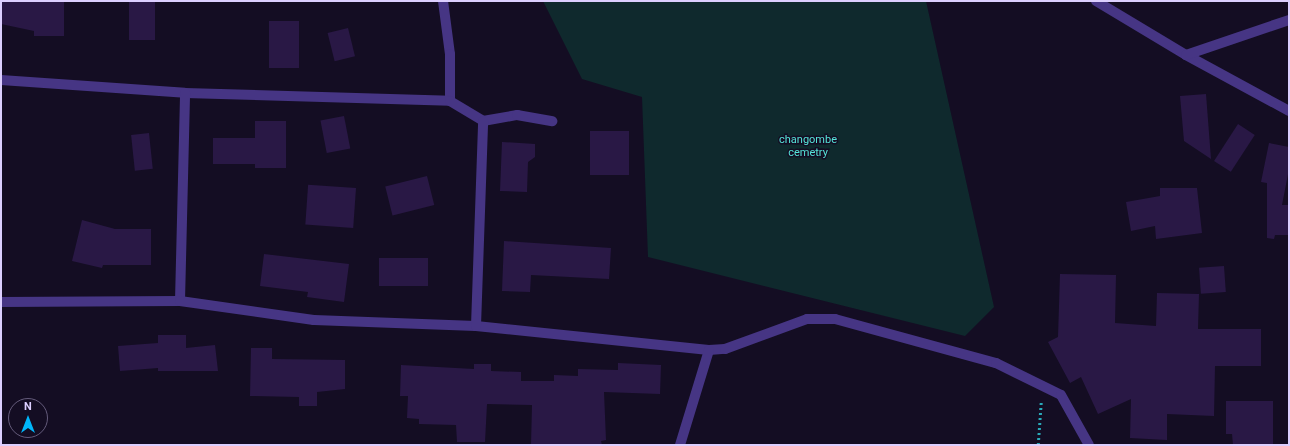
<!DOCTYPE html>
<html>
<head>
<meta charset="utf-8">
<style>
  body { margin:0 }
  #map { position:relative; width:1290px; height:446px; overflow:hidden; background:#140d23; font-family:Roboto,sans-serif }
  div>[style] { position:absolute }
  .green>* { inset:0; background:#0f292d }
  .building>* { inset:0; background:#291845; transform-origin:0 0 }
  .path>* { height:2.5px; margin-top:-1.25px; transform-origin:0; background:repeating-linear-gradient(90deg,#29a9b9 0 2px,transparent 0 5px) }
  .minor>* { height:10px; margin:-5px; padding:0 5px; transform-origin:5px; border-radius:5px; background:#463584 }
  span { translate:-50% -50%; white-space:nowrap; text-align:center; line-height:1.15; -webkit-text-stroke:3px #140d23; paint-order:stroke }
  .park-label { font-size:11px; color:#55e4d9 }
  .frame { position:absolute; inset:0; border:2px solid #dccfff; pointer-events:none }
  .north { position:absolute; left:8px; top:398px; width:40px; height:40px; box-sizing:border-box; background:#140d23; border:1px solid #645b7b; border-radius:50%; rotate:0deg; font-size:11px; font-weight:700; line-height:16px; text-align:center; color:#dccfff }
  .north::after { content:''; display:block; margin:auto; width:14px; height:18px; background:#00b6fa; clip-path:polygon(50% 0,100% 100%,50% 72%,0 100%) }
</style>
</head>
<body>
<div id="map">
  <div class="green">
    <i style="clip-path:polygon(543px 1px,926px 1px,994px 307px,965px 336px,648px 257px,642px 97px,582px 79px)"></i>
  </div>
  <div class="building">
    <i style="clip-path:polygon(1px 1px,64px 1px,64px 36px,34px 36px,34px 31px,1px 24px)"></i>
    <i style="left:129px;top:1px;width:26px;height:39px"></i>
    <i style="left:269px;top:21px;width:30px;height:47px"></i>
    <i style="left:348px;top:28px;width:29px;height:21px;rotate:76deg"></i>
    <i style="clip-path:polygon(1206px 94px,1211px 159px,1184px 141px,1180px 96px)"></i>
    <i style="left:344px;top:116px;width:33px;height:24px;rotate:79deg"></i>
    <i style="clip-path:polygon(255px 121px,286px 121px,286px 168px,255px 168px,255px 164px,213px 164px,213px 138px,255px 138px)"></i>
    <i style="left:1238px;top:124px;width:20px;height:44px;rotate:33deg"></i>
    <i style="left:629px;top:131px;width:44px;height:39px;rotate:90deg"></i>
    <i style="left:149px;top:133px;width:36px;height:18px;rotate:84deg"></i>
    <i style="clip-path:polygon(502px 142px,535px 144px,535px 157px,528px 162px,527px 192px,500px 191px)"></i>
    <i style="clip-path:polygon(1269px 143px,1289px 147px,1289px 169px,1282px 205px,1289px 205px,1289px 235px,1275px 235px,1274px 239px,1267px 238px,1267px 183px,1261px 182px)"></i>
    <i style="left:427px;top:176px;width:30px;height:43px;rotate:76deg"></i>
    <i style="left:356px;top:188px;width:40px;height:48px;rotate:94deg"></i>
    <i style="clip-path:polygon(1160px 188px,1197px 188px,1202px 233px,1156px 239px,1155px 226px,1131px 231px,1126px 202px,1160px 196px)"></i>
    <i style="clip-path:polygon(82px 220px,115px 229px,151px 229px,151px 265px,103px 265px,102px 268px,72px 261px)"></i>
    <i style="clip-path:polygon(504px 241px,611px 248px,609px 279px,531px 275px,530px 292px,502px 291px)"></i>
    <i style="clip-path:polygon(264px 254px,349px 264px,344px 302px,307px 297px,308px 292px,260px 286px)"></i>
    <i style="left:379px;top:258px;width:49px;height:28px"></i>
    <i style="left:1224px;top:266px;width:26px;height:25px;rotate:86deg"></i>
    <i style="clip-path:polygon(1060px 274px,1116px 275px,1115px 323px,1156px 326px,1157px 293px,1199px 294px,1198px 329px,1261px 329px,1261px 366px,1215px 366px,1214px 416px,1167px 414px,1167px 440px,1130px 438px,1131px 399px,1098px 414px,1081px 377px,1070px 383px,1048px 342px,1058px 337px)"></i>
    <i style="clip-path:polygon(158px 335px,186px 335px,186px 348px,215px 345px,218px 371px,158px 371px,158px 368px,120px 371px,118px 346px,158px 343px)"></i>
    <i style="clip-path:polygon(251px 348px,272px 348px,272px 359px,345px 360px,345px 389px,317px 392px,317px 406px,299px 406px,299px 397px,250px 396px)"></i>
    <i style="clip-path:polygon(618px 363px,661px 365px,660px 394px,604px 392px,606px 440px,601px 441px,602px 445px,531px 445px,532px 405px,487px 404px,485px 442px,457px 442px,456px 425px,419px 424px,419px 419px,407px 418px,408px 396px,400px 396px,401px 365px,474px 369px,474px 364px,491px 364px,491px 371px,521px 372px,521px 381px,554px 381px,554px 375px,578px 376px,578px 369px,618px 370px)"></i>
    <i style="clip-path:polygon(1226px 401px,1273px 401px,1273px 445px,1233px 445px,1232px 434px,1226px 434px)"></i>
  </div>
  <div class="path">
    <i style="left:1038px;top:445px;width:43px;rotate:-86deg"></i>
  </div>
  <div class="minor">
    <i style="left:443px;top:1px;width:53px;rotate:82.5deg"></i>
    <i style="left:450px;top:54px;width:47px;rotate:90deg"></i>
    <i style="left:1096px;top:1px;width:105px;rotate:31deg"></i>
    <i style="left:1186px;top:55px;width:117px;rotate:28.5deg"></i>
    <i style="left:1186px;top:55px;width:109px;rotate:-18.8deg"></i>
    <i style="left:1px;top:80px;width:184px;rotate:4deg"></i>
    <i style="left:185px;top:93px;width:265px;rotate:1.7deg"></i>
    <i style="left:450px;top:101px;width:39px;rotate:31deg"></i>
    <i style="left:483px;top:121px;width:35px;rotate:-10deg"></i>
    <i style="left:517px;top:115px;width:36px;rotate:10deg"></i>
    <i style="left:180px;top:301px;width:208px;rotate:-88.6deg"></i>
    <i style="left:1px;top:302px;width:179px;rotate:-0.3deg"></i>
    <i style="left:180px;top:301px;width:135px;rotate:8.1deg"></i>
    <i style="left:314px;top:320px;width:162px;rotate:2.1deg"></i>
    <i style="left:476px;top:326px;width:234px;rotate:5.9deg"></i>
    <i style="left:709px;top:350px;width:16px;rotate:-4deg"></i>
    <i style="left:725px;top:349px;width:87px;rotate:-20.1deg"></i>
    <i style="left:807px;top:319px;width:28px"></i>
    <i style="left:835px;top:319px;width:167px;rotate:15.3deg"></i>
    <i style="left:996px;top:363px;width:72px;rotate:26.2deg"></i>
    <i style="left:1061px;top:395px;width:57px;rotate:60.8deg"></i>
    <i style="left:476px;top:326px;width:205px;rotate:-88deg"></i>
    <i style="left:680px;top:445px;width:99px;rotate:-73deg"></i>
  </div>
  <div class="park-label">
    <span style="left:808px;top:147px">changombe<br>cemetry</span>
  </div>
  <div class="frame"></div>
  <div class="north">N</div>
</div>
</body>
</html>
